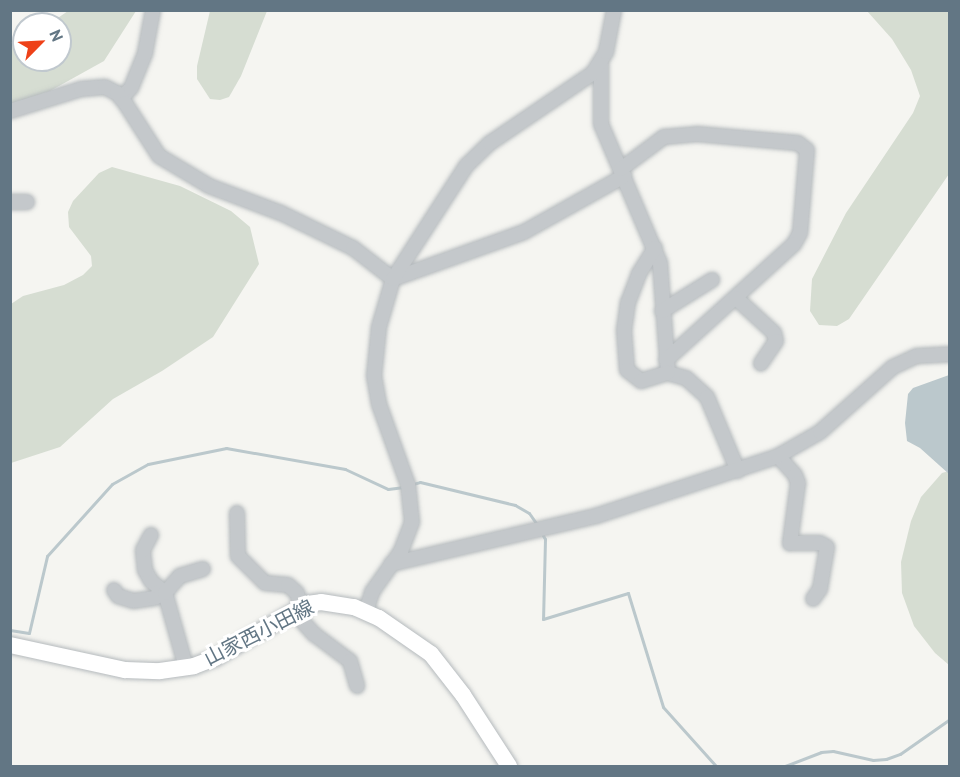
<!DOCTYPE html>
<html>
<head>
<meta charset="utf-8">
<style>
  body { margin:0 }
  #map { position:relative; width:960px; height:777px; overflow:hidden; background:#f5f5f1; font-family:"PT Sans","Noto Sans JP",sans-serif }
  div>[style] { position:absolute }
  .green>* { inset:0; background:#d6ddd2 }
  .water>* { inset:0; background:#bbc8cc }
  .stream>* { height:3px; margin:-1.5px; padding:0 1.5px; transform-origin:1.5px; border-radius:1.5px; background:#bbc8cc }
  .roads { filter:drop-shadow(0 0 2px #b5babd) drop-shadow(0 0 2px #b5babd) }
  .minor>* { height:14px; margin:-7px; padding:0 7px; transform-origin:7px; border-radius:7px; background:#c4c8cb }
  .major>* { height:16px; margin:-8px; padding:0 8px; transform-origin:8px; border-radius:8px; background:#fff }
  span { translate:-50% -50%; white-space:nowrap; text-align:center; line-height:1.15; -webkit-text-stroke:6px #fff; paint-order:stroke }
  .street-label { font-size:20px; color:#627684 }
  .frame { position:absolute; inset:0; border:12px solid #627684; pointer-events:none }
  .north { position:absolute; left:12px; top:12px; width:60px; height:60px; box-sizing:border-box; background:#fff; border:2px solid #c0c8ce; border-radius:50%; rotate:66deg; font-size:16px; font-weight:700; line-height:24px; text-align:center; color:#627684 }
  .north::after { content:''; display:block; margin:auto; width:21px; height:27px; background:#ee4118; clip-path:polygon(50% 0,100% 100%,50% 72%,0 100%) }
</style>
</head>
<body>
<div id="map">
  <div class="green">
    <i style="clip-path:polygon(68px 11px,136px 11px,104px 61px,50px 91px,11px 104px,10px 45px,24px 41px,24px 60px,60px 60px,60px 24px,49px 24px)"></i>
    <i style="clip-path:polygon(210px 11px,267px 11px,241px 76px,229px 97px,220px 100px,210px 99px,197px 79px,197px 66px)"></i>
    <i style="clip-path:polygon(867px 11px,949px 11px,949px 174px,849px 319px,837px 326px,819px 325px,810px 311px,812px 279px,846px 213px,913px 113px,920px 96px,911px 70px,892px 39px)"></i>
    <i style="clip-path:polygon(112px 167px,180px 186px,231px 211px,250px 227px,259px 264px,213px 337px,162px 371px,113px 399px,60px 447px,11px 463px,11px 304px,23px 296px,64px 285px,83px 275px,92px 266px,91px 256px,69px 227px,68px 212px,73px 201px,99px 173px)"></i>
    <i style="clip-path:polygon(949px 471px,949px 665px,935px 653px,914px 626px,902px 593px,901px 562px,911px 521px,921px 497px,942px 473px)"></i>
  </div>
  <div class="water">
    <i style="clip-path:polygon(949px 375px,950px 375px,949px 474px,920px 448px,907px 441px,905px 423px,908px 394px,913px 388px)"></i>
  </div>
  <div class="stream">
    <i style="left:413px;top:484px;width:7px;rotate:-16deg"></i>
    <i style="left:420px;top:482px;width:98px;rotate:13.6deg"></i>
    <i style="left:515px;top:505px;width:16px;rotate:30deg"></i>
    <i style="left:529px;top:513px;width:16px;rotate:55deg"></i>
    <i style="left:541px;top:532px;width:8px;rotate:60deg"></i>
    <i style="left:545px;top:539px;width:80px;rotate:91.4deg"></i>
    <i style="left:543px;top:619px;width:89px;rotate:-17deg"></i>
    <i style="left:628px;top:593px;width:119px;rotate:72.9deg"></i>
    <i style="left:663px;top:707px;width:79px;rotate:48.1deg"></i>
    <i style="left:10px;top:630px;width:19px;rotate:9deg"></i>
    <i style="left:29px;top:633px;width:79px;rotate:-76.8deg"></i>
    <i style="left:47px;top:556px;width:97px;rotate:-47.9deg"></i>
    <i style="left:112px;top:484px;width:41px;rotate:-29.1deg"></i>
    <i style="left:148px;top:464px;width:80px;rotate:-11.6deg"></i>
    <i style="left:226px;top:448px;width:121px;rotate:10deg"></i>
    <i style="left:345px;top:469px;width:47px;rotate:24.9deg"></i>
    <i style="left:388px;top:489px;width:16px;rotate:-7deg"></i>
    <i style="left:785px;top:766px;width:39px;rotate:-21deg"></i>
    <i style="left:821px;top:752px;width:12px;rotate:-5deg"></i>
    <i style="left:833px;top:751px;width:41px;rotate:12.7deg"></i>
    <i style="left:873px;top:760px;width:13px;rotate:-4deg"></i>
    <i style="left:886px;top:759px;width:15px;rotate:-20deg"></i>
    <i style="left:900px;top:754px;width:61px;rotate:-35deg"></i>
  </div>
  <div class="roads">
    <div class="minor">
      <i style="left:601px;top:64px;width:60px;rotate:90deg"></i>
      <i style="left:601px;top:124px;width:151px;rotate:67deg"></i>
      <i style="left:660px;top:263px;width:110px;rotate:85.8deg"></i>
      <i style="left:668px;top:373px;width:19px;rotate:16deg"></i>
      <i style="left:686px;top:378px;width:28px;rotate:42deg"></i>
      <i style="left:707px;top:397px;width:80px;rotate:67.3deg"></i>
      <i style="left:121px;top:98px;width:14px;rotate:-45deg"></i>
      <i style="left:131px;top:88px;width:38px;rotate:-68deg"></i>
      <i style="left:145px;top:53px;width:44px;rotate:-79.5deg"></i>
      <i style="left:10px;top:111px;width:74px;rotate:-17.2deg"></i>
      <i style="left:81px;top:89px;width:24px;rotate:-5deg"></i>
      <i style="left:105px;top:87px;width:13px;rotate:27deg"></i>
      <i style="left:117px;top:93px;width:13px;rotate:51deg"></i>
      <i style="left:125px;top:103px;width:63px;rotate:57.3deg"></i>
      <i style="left:159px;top:156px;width:58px;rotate:31deg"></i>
      <i style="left:209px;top:186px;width:77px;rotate:20.6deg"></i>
      <i style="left:281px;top:213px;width:80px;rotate:25.9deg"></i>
      <i style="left:353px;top:248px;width:51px;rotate:37.8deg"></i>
      <i style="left:393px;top:279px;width:139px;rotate:-19.7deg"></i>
      <i style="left:524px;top:232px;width:115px;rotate:-29.2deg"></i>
      <i style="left:621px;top:169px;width:54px;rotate:-36.7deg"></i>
      <i style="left:664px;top:137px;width:33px;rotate:-5deg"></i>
      <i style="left:697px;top:134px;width:101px;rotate:5.1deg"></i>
      <i style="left:798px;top:143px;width:11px;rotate:38deg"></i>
      <i style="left:807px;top:150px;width:83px;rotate:94.8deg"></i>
      <i style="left:800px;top:233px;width:13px;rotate:119deg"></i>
      <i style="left:794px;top:244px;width:173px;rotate:137.8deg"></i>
      <i style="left:10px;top:202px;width:17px"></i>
      <i style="left:655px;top:248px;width:31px;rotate:122deg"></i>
      <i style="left:639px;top:274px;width:30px;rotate:111deg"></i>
      <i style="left:628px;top:302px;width:28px;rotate:98deg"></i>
      <i style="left:624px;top:330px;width:40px;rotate:85.7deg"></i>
      <i style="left:627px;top:370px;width:18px;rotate:38deg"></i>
      <i style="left:641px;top:381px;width:28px;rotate:-17deg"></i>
      <i style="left:736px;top:298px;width:52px;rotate:42.6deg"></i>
      <i style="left:774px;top:333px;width:8px;rotate:76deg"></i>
      <i style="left:776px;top:341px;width:27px;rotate:124deg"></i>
      <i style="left:662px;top:311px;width:59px;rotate:-31.8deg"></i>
      <i style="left:778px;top:456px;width:25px;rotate:48deg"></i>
      <i style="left:795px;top:475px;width:9px;rotate:69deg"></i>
      <i style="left:798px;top:483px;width:61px;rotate:97.6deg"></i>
      <i style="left:790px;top:543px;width:30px"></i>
      <i style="left:820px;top:543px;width:8px;rotate:30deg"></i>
      <i style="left:827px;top:547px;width:43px;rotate:99.5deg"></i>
      <i style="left:820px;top:589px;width:12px;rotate:125deg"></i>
      <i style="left:237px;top:513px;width:43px;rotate:88.7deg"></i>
      <i style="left:238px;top:556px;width:38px;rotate:45deg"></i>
      <i style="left:265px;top:583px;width:23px;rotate:5deg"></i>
      <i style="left:288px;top:585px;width:12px;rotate:42deg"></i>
      <i style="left:297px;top:593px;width:16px;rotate:75deg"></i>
      <i style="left:391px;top:564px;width:211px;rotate:-13.2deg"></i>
      <i style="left:596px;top:516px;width:192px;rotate:-18.2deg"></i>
      <i style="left:778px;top:456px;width:48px;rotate:-29.7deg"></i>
      <i style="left:820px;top:432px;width:98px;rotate:-41.7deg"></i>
      <i style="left:893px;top:367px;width:26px;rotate:-25deg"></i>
      <i style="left:917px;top:356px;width:33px;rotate:-3deg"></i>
      <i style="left:114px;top:590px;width:7px;rotate:56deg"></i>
      <i style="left:118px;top:596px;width:16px;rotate:18deg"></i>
      <i style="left:133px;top:601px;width:21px;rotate:-8deg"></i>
      <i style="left:154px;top:598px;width:12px;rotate:-24deg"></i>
      <i style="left:165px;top:593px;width:18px;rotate:-139deg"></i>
      <i style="left:151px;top:581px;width:13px;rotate:-119deg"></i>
      <i style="left:145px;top:570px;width:20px;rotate:-96deg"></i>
      <i style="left:143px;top:550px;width:17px;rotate:-62deg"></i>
      <i style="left:366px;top:611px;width:20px;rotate:-72deg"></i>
      <i style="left:372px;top:592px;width:50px;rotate:-54.7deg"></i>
      <i style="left:401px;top:551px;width:31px;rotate:-69deg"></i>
      <i style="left:412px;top:522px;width:37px;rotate:-96deg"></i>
      <i style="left:408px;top:485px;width:86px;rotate:-109.7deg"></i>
      <i style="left:379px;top:404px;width:28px;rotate:-100deg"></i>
      <i style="left:374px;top:376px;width:49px;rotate:-84.2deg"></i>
      <i style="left:379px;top:327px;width:50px;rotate:-73.7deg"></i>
      <i style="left:393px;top:279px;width:135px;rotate:-57.1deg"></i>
      <i style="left:466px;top:166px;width:33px;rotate:-44deg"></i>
      <i style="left:490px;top:143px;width:125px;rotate:-34.2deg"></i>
      <i style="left:593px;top:73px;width:25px;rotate:-58deg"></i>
      <i style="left:606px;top:52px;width:43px;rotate:-79.2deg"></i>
      <i style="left:294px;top:612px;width:30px;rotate:48deg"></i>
      <i style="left:314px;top:634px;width:45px;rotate:36.9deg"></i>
      <i style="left:350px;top:661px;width:26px;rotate:74deg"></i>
      <i style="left:186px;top:667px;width:77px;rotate:-105.8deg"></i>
      <i style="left:165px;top:593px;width:23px;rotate:-49deg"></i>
      <i style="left:180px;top:576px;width:24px;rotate:-17deg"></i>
    </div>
    <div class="major">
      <i style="left:10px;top:645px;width:118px;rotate:12.3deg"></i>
      <i style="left:125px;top:670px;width:35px;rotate:2deg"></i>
      <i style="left:160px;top:671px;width:34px;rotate:-8deg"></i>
      <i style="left:194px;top:666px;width:22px;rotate:-21deg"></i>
      <i style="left:215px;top:658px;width:107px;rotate:-30.4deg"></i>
      <i style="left:307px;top:604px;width:14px;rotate:-8deg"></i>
      <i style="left:321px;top:602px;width:33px;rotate:9deg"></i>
      <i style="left:354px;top:607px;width:27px;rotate:24deg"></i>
      <i style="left:379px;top:618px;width:63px;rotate:34.7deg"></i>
      <i style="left:431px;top:654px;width:52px;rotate:52deg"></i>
      <i style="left:463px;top:695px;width:85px;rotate:57.1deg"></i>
    </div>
  </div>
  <div class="street-label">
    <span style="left:259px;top:633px;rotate:-27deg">山家西小田線</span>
  </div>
  <div class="frame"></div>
  <div class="north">N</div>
</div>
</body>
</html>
